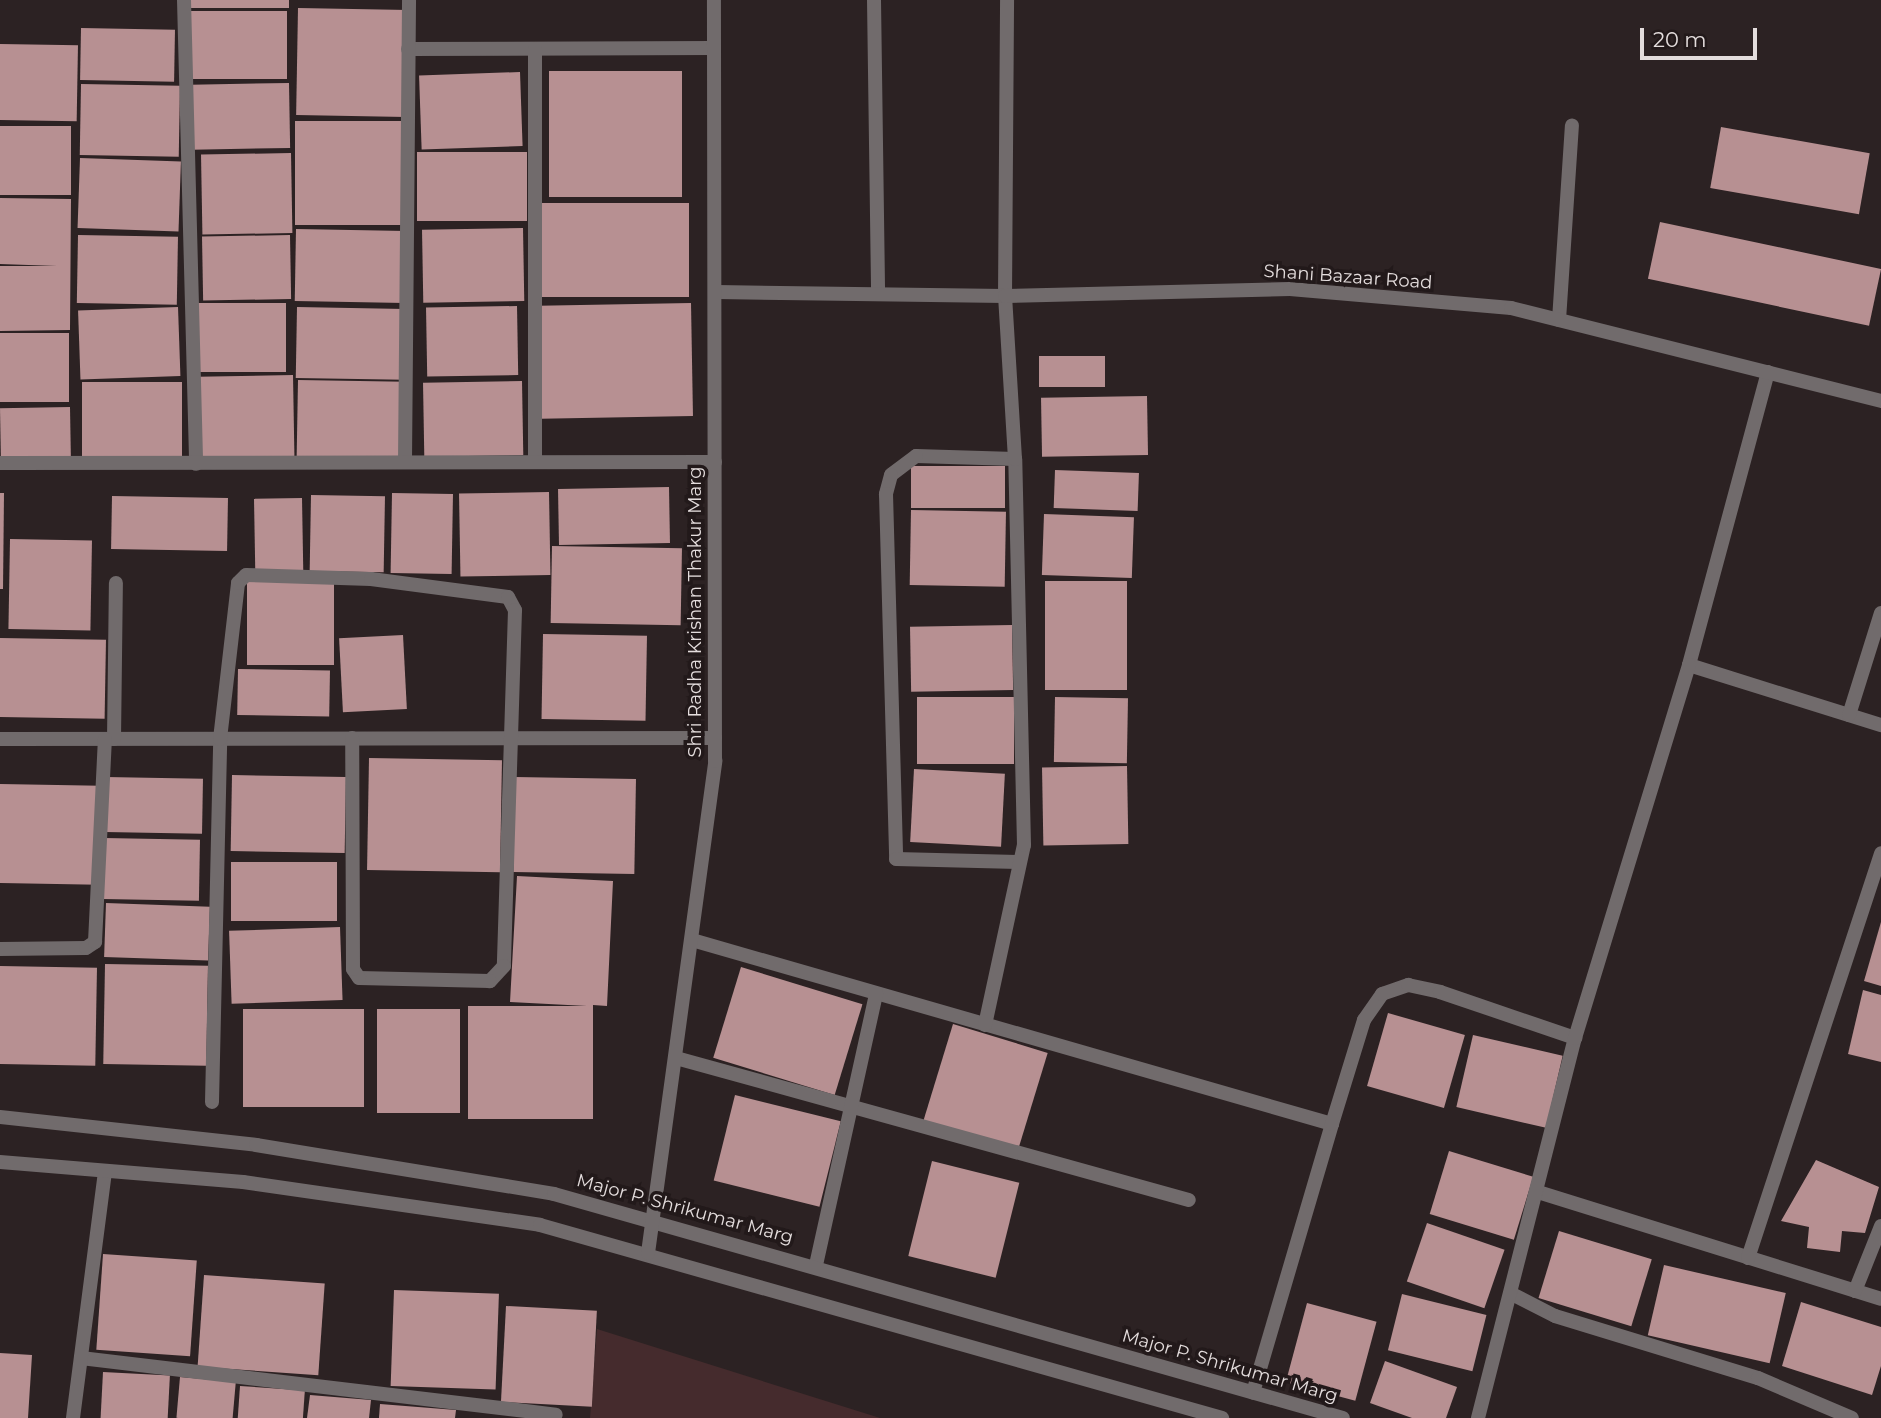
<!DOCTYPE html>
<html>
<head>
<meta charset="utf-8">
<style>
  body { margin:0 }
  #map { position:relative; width:1881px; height:1418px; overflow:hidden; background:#2c2223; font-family:Montserrat,sans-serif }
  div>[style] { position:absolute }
  .green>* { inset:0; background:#452b2d }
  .building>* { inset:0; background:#b79092; transform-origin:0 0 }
  .minor>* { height:14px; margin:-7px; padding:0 7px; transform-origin:7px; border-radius:7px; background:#716b6c }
  .tertiary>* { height:14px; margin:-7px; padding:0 7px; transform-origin:7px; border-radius:7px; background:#716b6c }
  span { translate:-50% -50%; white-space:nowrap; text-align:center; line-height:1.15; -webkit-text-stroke:7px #22191a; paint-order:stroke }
  .street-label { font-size:18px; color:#e4dddd }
  .scale { position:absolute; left:1640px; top:28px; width:117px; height:32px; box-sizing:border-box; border:4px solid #e4dddd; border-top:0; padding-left:9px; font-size:21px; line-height:24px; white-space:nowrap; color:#e4dddd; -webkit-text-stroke:5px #22191a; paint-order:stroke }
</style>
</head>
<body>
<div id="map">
  <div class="green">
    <i style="clip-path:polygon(597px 1329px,880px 1418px,590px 1418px)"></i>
  </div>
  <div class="building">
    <i style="left:191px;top:0;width:98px;height:8px"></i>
    <i style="left:298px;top:8px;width:110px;height:107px;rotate:1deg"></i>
    <i style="left:190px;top:11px;width:97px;height:68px"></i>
    <i style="left:81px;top:28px;width:94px;height:52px;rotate:1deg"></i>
    <i style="left:0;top:44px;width:78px;height:76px;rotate:1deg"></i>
    <i style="left:549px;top:71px;width:133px;height:126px"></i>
    <i style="left:520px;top:72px;width:74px;height:101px;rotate:88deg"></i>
    <i style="left:289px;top:83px;width:65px;height:98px;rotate:89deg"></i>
    <i style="left:81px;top:84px;width:99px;height:71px;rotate:1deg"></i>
    <i style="left:295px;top:121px;width:112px;height:104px"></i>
    <i style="left:0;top:126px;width:71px;height:69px"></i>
    <i style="left:1721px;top:127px;width:151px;height:62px;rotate:10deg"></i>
    <i style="left:417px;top:152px;width:110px;height:69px"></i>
    <i style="left:291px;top:153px;width:80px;height:90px;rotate:89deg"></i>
    <i style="left:80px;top:158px;width:101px;height:70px;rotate:2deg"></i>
    <i style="clip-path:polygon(0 198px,71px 199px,70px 330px,0 331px,0 266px,57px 266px,0 264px)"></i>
    <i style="left:539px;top:203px;width:150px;height:94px"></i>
    <i style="left:1660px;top:222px;width:226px;height:58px;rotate:12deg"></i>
    <i style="left:523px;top:228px;width:73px;height:101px;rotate:89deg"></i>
    <i style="left:296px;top:229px;width:110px;height:72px;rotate:1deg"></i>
    <i style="left:78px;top:235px;width:100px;height:68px;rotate:1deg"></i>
    <i style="left:290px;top:235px;width:64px;height:88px;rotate:89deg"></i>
    <i style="left:197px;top:303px;width:89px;height:69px"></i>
    <i style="left:691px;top:303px;width:113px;height:152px;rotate:89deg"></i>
    <i style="left:517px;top:306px;width:69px;height:91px;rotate:89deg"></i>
    <i style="left:178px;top:307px;width:69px;height:100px;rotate:88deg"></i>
    <i style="left:297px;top:307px;width:108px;height:71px;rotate:1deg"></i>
    <i style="left:0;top:333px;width:69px;height:69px"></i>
    <i style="left:1105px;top:356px;width:31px;height:66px;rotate:90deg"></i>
    <i style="left:293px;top:375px;width:83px;height:95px;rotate:89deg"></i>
    <i style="left:298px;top:380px;width:107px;height:79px;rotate:1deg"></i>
    <i style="left:522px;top:381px;width:74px;height:99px;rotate:89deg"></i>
    <i style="left:182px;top:382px;width:77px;height:100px;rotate:90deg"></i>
    <i style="left:1147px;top:396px;width:59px;height:106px;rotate:89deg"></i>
    <i style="left:70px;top:407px;width:50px;height:70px;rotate:89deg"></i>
    <i style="left:1005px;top:466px;width:42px;height:94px;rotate:90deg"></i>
    <i style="left:1055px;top:470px;width:84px;height:38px;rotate:2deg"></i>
    <i style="left:669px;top:487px;width:56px;height:111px;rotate:89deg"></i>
    <i style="left:549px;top:492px;width:83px;height:90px;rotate:89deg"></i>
    <i style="clip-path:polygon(0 493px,4px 493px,3px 589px,0 589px)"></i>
    <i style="left:392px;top:493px;width:61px;height:80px;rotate:1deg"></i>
    <i style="left:311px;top:495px;width:74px;height:76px;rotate:1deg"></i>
    <i style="left:112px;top:496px;width:116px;height:53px;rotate:1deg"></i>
    <i style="left:302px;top:498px;width:74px;height:48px;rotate:89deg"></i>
    <i style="left:911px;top:510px;width:95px;height:75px;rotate:1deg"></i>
    <i style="left:1044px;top:514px;width:90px;height:61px;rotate:2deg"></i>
    <i style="left:10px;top:539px;width:82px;height:90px;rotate:1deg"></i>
    <i style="left:552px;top:546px;width:130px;height:77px;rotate:1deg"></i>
    <i style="left:247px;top:578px;width:87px;height:87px"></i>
    <i style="left:1045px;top:581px;width:82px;height:109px"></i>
    <i style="left:1012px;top:625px;width:65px;height:102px;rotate:89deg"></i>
    <i style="left:543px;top:634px;width:104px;height:85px;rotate:1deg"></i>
    <i style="left:403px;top:635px;width:74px;height:64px;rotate:87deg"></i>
    <i style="left:0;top:638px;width:106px;height:79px;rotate:1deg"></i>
    <i style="left:238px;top:669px;width:92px;height:46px;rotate:1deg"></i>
    <i style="left:917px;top:697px;width:97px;height:67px"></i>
    <i style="left:1055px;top:697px;width:73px;height:65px;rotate:1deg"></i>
    <i style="left:369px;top:758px;width:133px;height:112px;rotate:1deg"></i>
    <i style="left:1127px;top:766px;width:78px;height:85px;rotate:89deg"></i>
    <i style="left:914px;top:769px;width:91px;height:73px;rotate:3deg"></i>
    <i style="left:232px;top:775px;width:114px;height:76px;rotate:1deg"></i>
    <i style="left:106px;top:777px;width:97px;height:55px;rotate:1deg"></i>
    <i style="left:515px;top:777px;width:121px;height:95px;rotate:1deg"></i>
    <i style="left:0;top:784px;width:100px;height:99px;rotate:1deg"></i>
    <i style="left:104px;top:838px;width:96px;height:61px;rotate:1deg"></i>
    <i style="left:231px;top:862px;width:106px;height:59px"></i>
    <i style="clip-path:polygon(517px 876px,613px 881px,607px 1006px,593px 1005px,593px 1119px,468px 1119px,468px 1006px,587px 1006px,510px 1002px)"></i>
    <i style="left:106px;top:903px;width:104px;height:54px;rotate:2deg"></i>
    <i style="clip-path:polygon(1881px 922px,1881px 986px,1864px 981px)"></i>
    <i style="left:340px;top:927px;width:73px;height:111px;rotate:88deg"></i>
    <i style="left:105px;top:964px;width:103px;height:100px;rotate:1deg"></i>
    <i style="left:0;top:966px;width:97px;height:98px;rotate:1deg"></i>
    <i style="left:741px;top:967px;width:127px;height:95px;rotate:17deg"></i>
    <i style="clip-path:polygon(1863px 990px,1881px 995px,1881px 1062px,1848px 1054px)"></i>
    <i style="left:243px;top:1009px;width:121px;height:98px"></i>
    <i style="left:377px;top:1009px;width:83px;height:104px"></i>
    <i style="left:1388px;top:1013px;width:80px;height:76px;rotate:16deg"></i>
    <i style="left:953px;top:1024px;width:99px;height:101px;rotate:17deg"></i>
    <i style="left:1473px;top:1035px;width:92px;height:74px;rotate:13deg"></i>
    <i style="left:735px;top:1095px;width:109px;height:88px;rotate:14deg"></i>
    <i style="left:1449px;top:1151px;width:88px;height:66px;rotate:17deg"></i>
    <i style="clip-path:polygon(1816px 1160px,1879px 1187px,1865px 1233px,1842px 1231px,1840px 1252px,1807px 1248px,1809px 1227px,1781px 1221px)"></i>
    <i style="left:932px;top:1161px;width:90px;height:98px;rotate:14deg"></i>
    <i style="left:1427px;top:1223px;width:82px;height:62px;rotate:19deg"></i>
    <i style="left:1559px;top:1231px;width:97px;height:70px;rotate:17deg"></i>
    <i style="left:103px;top:1254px;width:94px;height:96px;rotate:4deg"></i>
    <i style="left:1664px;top:1265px;width:125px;height:72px;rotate:13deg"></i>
    <i style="left:204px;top:1275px;width:121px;height:92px;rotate:4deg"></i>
    <i style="left:394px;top:1290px;width:105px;height:96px;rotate:2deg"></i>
    <i style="left:1402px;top:1294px;width:87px;height:58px;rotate:14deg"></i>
    <i style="clip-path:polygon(1801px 1302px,1881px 1327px,1881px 1366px,1872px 1395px,1782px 1366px)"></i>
    <i style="left:1307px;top:1303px;width:72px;height:82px;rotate:15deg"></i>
    <i style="left:506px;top:1306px;width:91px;height:96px;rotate:3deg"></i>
    <i style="clip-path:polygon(0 1353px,32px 1355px,28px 1418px,0 1418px)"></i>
    <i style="clip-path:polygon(1385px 1361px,1457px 1387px,1446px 1418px,1412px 1418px,1370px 1403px)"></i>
    <i style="left:103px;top:1372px;width:67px;height:46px;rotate:3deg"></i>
    <i style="left:180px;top:1377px;width:56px;height:41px;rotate:5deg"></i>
    <i style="left:240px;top:1386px;width:65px;height:32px;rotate:4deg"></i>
    <i style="clip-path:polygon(310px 1395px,371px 1400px,369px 1418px,307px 1418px)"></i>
    <i style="clip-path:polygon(380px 1404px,456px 1410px,455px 1418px,379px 1418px)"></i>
  </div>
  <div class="minor">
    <i style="left:184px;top:0;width:464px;rotate:88.5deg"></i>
    <i style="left:874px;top:0;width:294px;rotate:89.2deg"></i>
    <i style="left:408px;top:49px;width:306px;rotate:-0.2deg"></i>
    <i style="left:535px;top:49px;width:413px;rotate:90deg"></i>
    <i style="left:1559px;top:320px;width:195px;rotate:-86.2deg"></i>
    <i style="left:1768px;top:372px;width:303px;rotate:105.1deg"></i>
    <i style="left:1689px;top:665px;width:201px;rotate:17.4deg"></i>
    <i style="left:1015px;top:459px;width:99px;rotate:-178.3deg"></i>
    <i style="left:916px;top:456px;width:31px;rotate:143deg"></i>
    <i style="left:891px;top:475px;width:20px;rotate:105deg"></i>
    <i style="left:886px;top:494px;width:365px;rotate:88.4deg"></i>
    <i style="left:896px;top:859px;width:123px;rotate:1.4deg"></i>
    <i style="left:405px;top:462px;width:462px;rotate:-89.5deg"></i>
    <i style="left:0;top:463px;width:715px;rotate:-0.08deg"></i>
    <i style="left:1849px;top:715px;width:107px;rotate:-72.6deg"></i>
    <i style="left:0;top:739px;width:715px;rotate:-0.08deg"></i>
    <i style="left:114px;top:739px;width:156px;rotate:-89.3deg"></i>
    <i style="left:692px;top:940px;width:666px;rotate:16.04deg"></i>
    <i style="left:1332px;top:1124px;width:280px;rotate:106.4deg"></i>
    <i style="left:0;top:949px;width:86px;rotate:-0.7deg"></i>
    <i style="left:86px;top:948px;width:11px;rotate:-34deg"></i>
    <i style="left:95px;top:942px;width:203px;rotate:-87.2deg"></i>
    <i style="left:985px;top:1025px;width:184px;rotate:-77.8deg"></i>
    <i style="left:1024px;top:845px;width:386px;rotate:-91.3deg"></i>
    <i style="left:1015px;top:459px;width:163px;rotate:-93.5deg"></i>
    <i style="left:1005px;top:296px;width:296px;rotate:-89.6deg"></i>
    <i style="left:676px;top:1058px;width:532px;rotate:15.47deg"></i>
    <i style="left:212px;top:1102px;width:363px;rotate:-88.7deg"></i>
    <i style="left:220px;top:739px;width:157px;rotate:-83.4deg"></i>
    <i style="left:238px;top:583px;width:11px;rotate:-45deg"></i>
    <i style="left:246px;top:575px;width:125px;rotate:1.8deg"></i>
    <i style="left:371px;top:579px;width:138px;rotate:7.5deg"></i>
    <i style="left:508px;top:597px;width:15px;rotate:62deg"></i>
    <i style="left:515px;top:610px;width:356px;rotate:91.8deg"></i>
    <i style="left:504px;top:966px;width:21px;rotate:133deg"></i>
    <i style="left:490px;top:981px;width:131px;rotate:-178.7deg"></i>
    <i style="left:359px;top:978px;width:11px;rotate:-124deg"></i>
    <i style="left:353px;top:969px;width:231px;rotate:-90.2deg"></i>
    <i style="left:1332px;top:1124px;width:109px;rotate:-72.9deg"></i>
    <i style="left:1364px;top:1020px;width:32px;rotate:-55deg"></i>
    <i style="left:1382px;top:994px;width:28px;rotate:-19deg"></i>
    <i style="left:1408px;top:985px;width:33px;rotate:12deg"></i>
    <i style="left:1440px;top:992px;width:143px;rotate:18.8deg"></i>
    <i style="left:1538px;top:1192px;width:359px;rotate:17.3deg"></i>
    <i style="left:1748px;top:1258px;width:426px;rotate:-71.8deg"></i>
    <i style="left:816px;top:1265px;width:278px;rotate:-77.5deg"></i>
    <i style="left:1855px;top:1291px;width:70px;rotate:-68.2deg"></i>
    <i style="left:1512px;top:1294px;width:48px;rotate:27.1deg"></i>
    <i style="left:1555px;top:1316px;width:212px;rotate:17deg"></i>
    <i style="left:1758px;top:1378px;width:102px;rotate:23.1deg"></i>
    <i style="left:81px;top:1358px;width:478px;rotate:6.8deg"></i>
    <i style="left:73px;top:1418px;width:249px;rotate:-82.6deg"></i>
    <i style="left:1478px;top:1418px;width:392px;rotate:-75.7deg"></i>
    <i style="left:1575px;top:1038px;width:390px;rotate:-73deg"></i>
  </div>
  <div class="tertiary">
    <i style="left:717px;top:292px;width:288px;rotate:0.8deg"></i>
    <i style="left:1005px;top:296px;width:285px;rotate:-1.4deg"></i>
    <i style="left:1290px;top:289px;width:222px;rotate:4.9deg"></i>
    <i style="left:1511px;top:308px;width:382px;rotate:14.1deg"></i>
    <i style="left:0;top:1117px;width:258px;rotate:6.2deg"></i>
    <i style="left:256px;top:1145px;width:302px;rotate:9.3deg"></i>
    <i style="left:554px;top:1194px;width:820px;rotate:15.85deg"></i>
    <i style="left:0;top:1162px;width:244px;rotate:4.7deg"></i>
    <i style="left:243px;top:1182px;width:300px;rotate:8.2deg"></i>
    <i style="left:540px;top:1225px;width:709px;rotate:15.8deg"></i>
    <i style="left:648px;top:1253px;width:497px;rotate:-82.2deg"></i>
    <i style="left:715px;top:761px;width:761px;rotate:-90.08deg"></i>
  </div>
  <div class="street-label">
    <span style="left:1348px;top:277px;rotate:4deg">Shani Bazaar Road</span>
    <span style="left:695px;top:612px;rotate:-90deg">Shri Radha Krishan Thakur Marg</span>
    <span style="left:685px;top:1209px;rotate:15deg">Major P. Shrikumar Marg</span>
    <span style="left:1230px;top:1366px;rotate:16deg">Major P. Shrikumar Marg</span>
  </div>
  <div class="scale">20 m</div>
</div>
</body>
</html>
